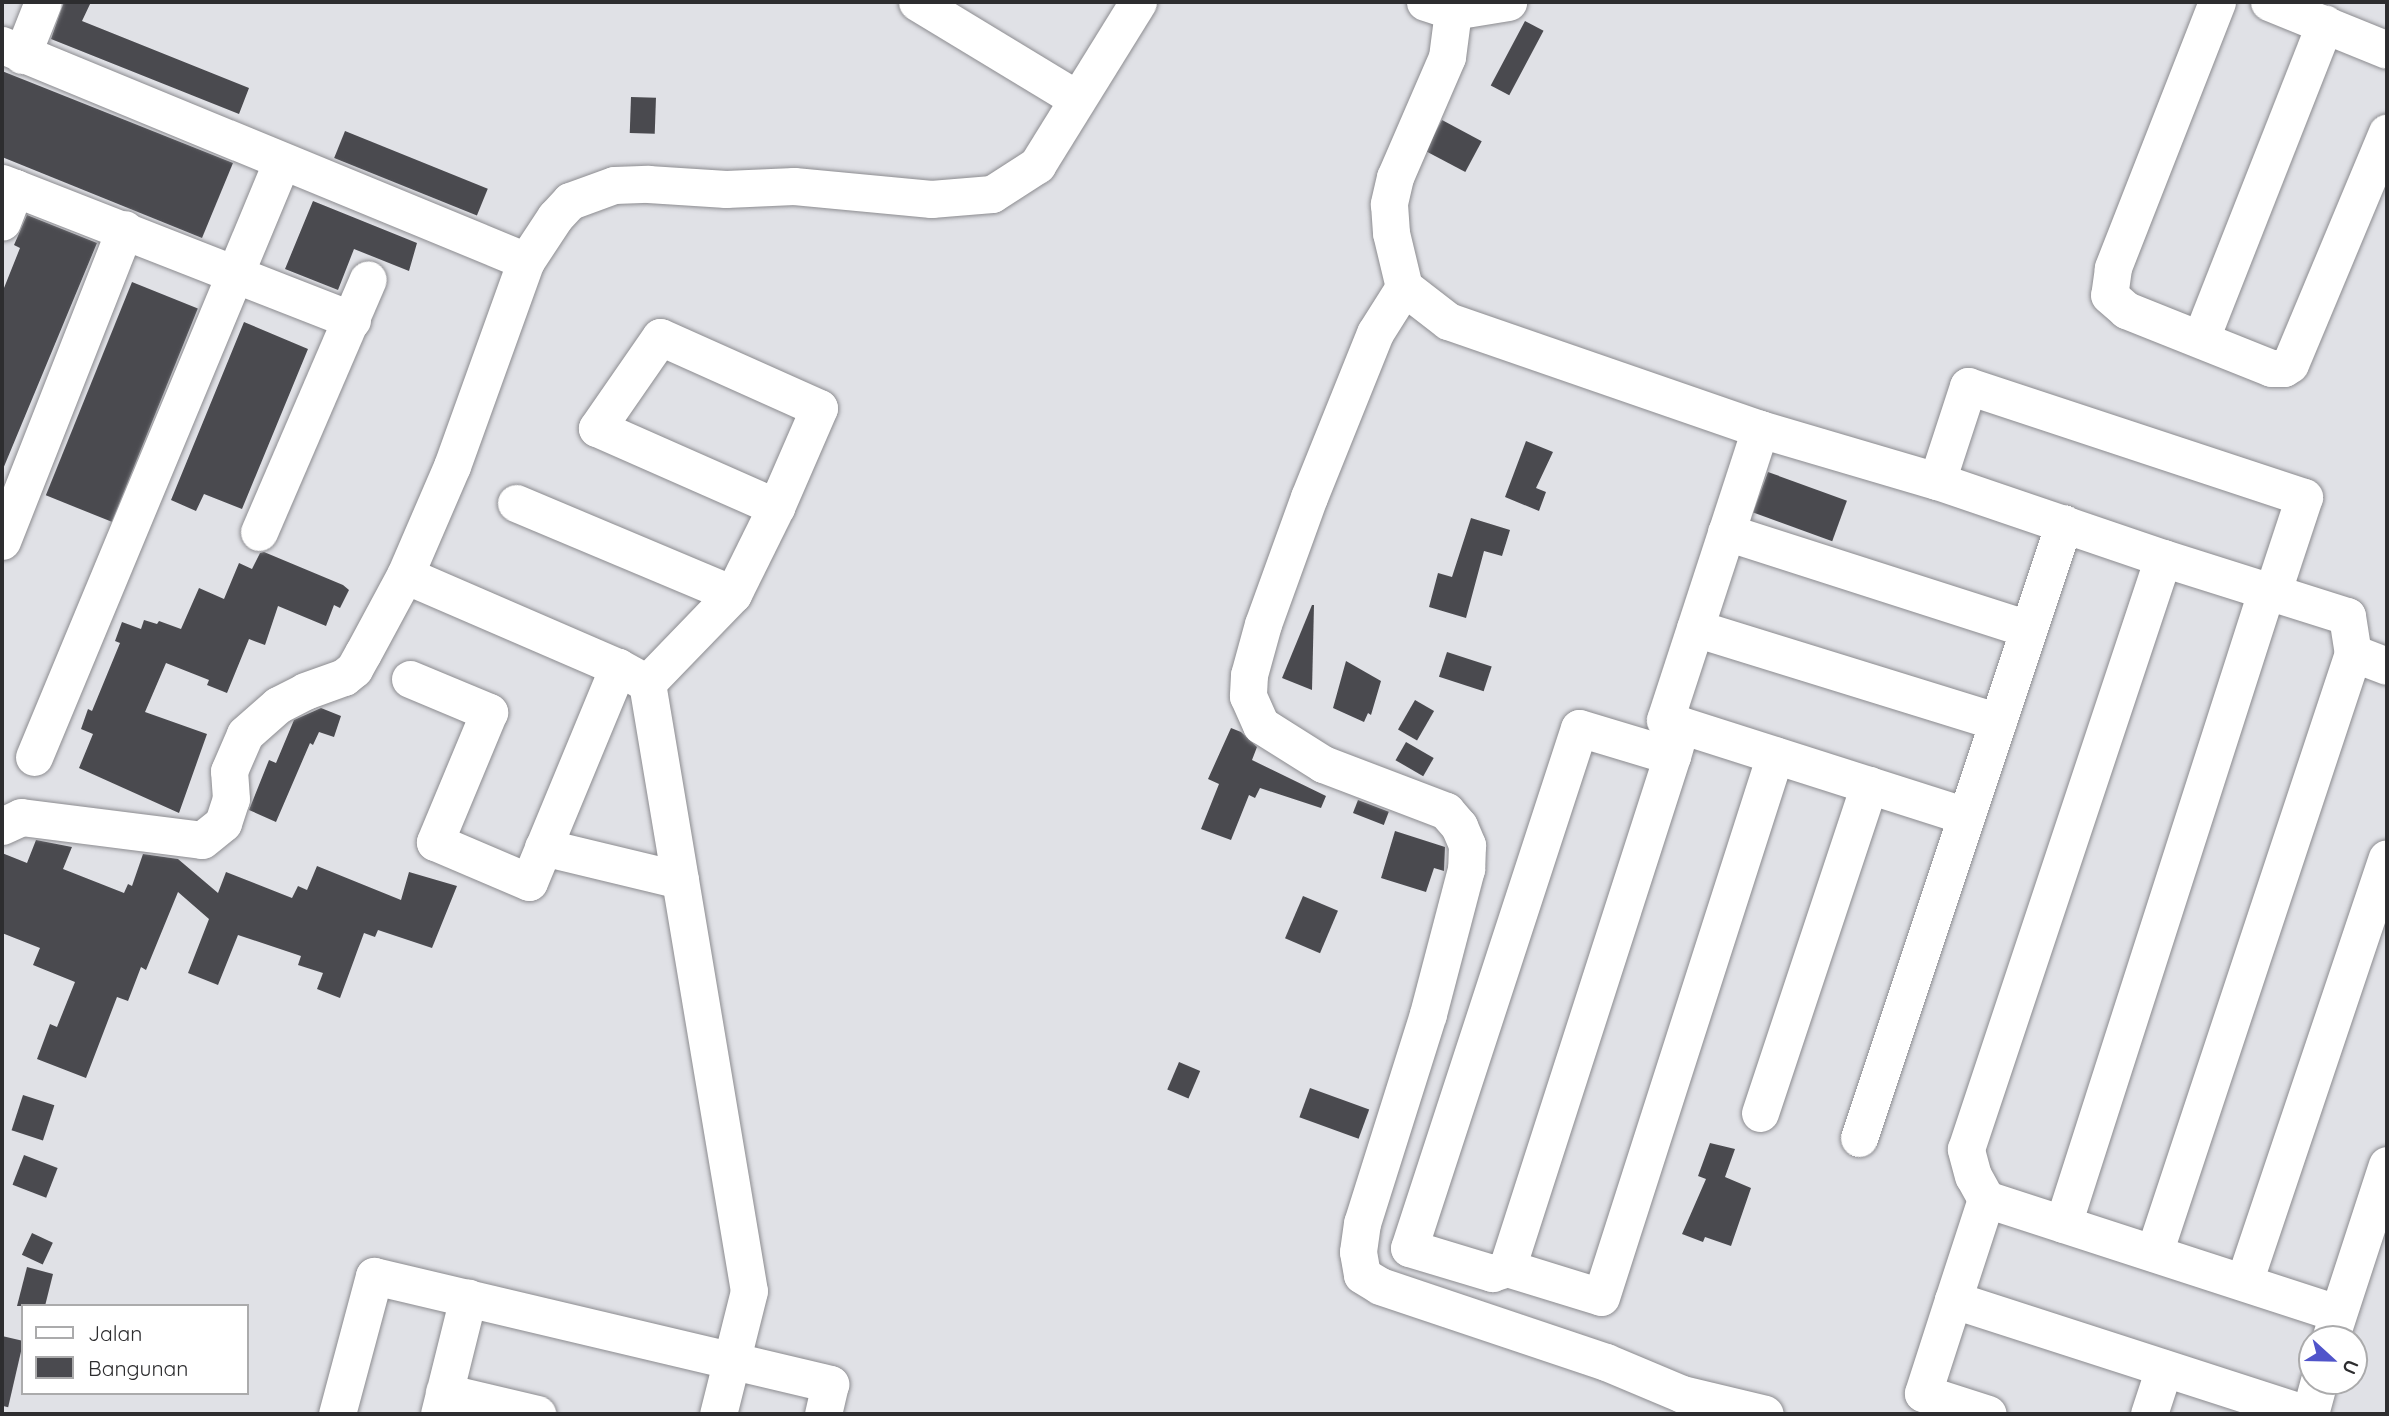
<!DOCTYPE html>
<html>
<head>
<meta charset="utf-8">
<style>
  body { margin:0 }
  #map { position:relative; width:2389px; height:1416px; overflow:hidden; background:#e0e1e6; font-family:Quicksand,sans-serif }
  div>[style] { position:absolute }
  .building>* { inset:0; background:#4a4a4f; transform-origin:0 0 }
  .roads { filter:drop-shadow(0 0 2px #8c8c90) drop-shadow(0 0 2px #8c8c90) }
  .minor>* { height:37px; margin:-18.5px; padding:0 18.5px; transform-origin:18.5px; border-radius:18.5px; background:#fff }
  span { translate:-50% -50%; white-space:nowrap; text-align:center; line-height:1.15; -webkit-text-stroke:7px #fff; paint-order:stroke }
  .frame { position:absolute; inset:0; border:4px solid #2d2d2f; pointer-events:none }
  .legend { position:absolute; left:21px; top:1304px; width:228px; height:91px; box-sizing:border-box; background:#fff; border:2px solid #ababac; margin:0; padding:9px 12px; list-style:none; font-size:21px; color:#2d2d2f }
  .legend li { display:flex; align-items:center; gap:14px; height:35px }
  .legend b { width:35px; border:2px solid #ababac }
  .north { position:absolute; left:2298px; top:1325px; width:70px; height:70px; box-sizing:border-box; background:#fff; border:2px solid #ababac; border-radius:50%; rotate:112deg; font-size:19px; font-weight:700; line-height:28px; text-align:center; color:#2d2d2f }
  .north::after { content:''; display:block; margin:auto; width:24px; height:32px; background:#5054ca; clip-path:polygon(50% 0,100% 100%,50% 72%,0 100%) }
</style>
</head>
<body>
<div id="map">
  <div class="building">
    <i style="clip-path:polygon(64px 2px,91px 2px,82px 21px,249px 88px,239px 114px,51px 39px)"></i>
    <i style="left:1525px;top:21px;width:21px;height:73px;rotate:28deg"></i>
    <i style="clip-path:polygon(2px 71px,233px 163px,202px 238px,2px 157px)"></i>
    <i style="left:631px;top:97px;width:25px;height:36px;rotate:2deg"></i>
    <i style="left:1442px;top:120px;width:45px;height:35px;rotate:28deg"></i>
    <i style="left:345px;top:131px;width:154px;height:29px;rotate:22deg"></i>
    <i style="clip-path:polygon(313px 201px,417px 243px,409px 271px,354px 249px,338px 290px,285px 269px)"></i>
    <i style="clip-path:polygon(27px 215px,97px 243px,3px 469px,2px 293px,20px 248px,14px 245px)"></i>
    <i style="left:132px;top:282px;width:71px;height:230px;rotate:22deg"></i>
    <i style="clip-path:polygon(244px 322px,308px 349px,242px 509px,204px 494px,196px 511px,171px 500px)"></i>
    <i style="clip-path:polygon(1526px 441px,1553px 452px,1536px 488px,1546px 492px,1539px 511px,1505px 497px)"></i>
    <i style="left:1768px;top:472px;width:84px;height:43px;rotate:20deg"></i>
    <i style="clip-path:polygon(1471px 518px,1510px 530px,1502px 556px,1484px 551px,1466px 618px,1429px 607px,1438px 573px,1452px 577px)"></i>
    <i style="clip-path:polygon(264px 552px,343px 585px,349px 590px,340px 608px,334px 605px,326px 626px,278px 606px,265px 645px,249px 639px,227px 693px,207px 685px,209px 680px,166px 663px,145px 712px,207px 734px,179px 813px,79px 768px,93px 734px,81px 729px,88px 709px,92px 711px,120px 643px,115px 641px,122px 622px,141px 629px,144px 620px,157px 624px,159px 621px,181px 629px,199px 588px,224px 599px,239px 563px,252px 569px,260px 553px)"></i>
    <i style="clip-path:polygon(1312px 605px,1314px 605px,1312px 690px,1282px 678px)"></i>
    <i style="left:1447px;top:652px;width:47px;height:26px;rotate:18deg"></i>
    <i style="clip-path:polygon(1346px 661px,1381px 681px,1371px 715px,1368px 713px,1364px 722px,1333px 708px)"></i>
    <i style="left:1415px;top:700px;width:22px;height:34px;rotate:30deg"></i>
    <i style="clip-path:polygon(321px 708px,341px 716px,334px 737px,319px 732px,313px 745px,310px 743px,276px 822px,249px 810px,269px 760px,276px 763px,294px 720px)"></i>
    <i style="clip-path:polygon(1231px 728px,1241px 732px,1257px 747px,1252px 760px,1326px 796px,1321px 808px,1260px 788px,1255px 798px,1249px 795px,1231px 840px,1201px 829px,1219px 784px,1208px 779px)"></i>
    <i style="left:1406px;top:742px;width:32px;height:21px;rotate:30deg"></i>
    <i style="left:1358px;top:800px;width:33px;height:14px;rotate:21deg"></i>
    <i style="clip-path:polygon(1395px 831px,1445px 847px,1444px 871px,1434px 868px,1426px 892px,1381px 878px)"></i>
    <i style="clip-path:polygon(36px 840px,72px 847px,63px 869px,124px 893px,128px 884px,132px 886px,143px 854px,178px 859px,218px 893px,226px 872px,292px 898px,298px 886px,307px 890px,317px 866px,401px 900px,409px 872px,457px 886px,432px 948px,378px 930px,375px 937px,364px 933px,340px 998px,317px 989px,323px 973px,298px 965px,301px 956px,238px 935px,218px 985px,188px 973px,209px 919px,178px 892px,146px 970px,141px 967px,128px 1001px,117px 997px,86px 1078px,37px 1059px,50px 1024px,57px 1027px,75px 982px,33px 965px,40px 948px,2px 933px,2px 853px,27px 863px)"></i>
    <i style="left:1303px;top:896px;width:38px;height:46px;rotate:23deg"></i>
    <i style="left:1179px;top:1062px;width:23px;height:30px;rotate:23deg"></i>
    <i style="left:1310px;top:1088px;width:63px;height:31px;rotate:20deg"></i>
    <i style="left:23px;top:1095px;width:33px;height:37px;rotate:18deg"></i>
    <i style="clip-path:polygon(1710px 1143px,1735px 1149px,1725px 1177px,1751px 1188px,1731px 1246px,1705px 1237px,1703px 1242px,1682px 1234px,1706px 1179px,1698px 1176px)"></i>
    <i style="left:24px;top:1155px;width:36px;height:32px;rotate:21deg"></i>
    <i style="left:32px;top:1233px;width:23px;height:24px;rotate:25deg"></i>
    <i style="clip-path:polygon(27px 1267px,53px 1274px,45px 1306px,17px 1306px)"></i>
    <i style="left:2px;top:1336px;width:22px;height:68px;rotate:13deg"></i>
  </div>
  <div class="roads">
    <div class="minor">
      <i style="left:917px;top:2px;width:187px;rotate:31.2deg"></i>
      <i style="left:1425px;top:2px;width:29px;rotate:18deg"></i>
      <i style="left:1453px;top:11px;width:56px;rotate:-9.3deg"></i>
      <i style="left:2217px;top:2px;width:286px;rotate:111.4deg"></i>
      <i style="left:2113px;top:268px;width:27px;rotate:98deg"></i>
      <i style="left:2109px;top:295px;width:23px;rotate:41deg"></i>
      <i style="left:2126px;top:310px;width:156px;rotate:21.8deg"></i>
      <i style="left:2271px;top:368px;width:13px"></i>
      <i style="left:2284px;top:368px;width:7px;rotate:-34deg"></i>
      <i style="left:2290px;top:364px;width:251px;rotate:-67.3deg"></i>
      <i style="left:2269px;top:2px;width:127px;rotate:22.1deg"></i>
      <i style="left:1453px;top:11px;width:46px;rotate:97.4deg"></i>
      <i style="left:1447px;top:57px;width:131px;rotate:113.4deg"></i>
      <i style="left:1395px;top:177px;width:28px;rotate:103deg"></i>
      <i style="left:1389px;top:204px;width:29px;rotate:86deg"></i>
      <i style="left:1391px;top:233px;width:56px;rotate:76.5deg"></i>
      <i style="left:1404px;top:287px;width:56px;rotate:37.7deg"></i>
      <i style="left:1448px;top:321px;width:330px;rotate:19.1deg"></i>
      <i style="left:1760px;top:429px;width:184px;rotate:16.4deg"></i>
      <i style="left:1937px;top:481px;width:239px;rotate:18.8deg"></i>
      <i style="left:2163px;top:558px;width:193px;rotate:17.5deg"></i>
      <i style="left:2347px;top:616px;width:37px;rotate:81deg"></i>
      <i style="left:2353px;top:653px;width:632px;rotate:108.35deg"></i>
      <i style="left:2px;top:45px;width:567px;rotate:22.4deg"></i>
      <i style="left:22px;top:55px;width:57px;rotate:-68.4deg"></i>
      <i style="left:2px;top:183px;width:14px;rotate:21deg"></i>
      <i style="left:15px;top:188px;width:36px;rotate:111deg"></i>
      <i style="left:15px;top:188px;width:362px;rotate:21.4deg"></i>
      <i style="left:1404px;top:287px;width:54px;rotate:122.2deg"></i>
      <i style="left:1375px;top:333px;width:177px;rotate:111.9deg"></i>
      <i style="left:1309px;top:497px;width:135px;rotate:109.9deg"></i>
      <i style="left:1263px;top:624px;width:53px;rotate:105.4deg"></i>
      <i style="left:1249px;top:675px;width:21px;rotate:93deg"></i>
      <i style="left:1248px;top:696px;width:32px;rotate:66deg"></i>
      <i style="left:1261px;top:725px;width:73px;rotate:32.2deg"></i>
      <i style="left:1323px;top:764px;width:132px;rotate:20.9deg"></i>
      <i style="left:1446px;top:811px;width:20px;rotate:49deg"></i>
      <i style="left:1459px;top:826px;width:21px;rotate:67deg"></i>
      <i style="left:1467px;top:845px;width:24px;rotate:92deg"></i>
      <i style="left:1466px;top:869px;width:150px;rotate:104.7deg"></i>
      <i style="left:1428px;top:1014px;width:219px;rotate:107.5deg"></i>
      <i style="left:1362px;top:1223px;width:29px;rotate:98deg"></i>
      <i style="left:1358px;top:1252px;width:23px;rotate:80deg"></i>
      <i style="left:1362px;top:1275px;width:21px;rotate:31deg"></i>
      <i style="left:1380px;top:1286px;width:238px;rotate:18.6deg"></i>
      <i style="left:1606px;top:1362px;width:82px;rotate:22.8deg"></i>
      <i style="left:1682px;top:1394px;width:85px;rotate:13.5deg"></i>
      <i style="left:2201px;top:338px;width:338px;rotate:-68.5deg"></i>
      <i style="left:1760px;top:429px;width:306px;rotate:108.1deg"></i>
      <i style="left:1665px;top:720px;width:316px;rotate:17.7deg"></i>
      <i style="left:1937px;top:481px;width:100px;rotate:-71.9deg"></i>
      <i style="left:1968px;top:386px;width:354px;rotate:18.3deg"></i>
      <i style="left:2304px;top:497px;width:99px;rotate:108.3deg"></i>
      <i style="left:516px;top:503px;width:235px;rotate:22.8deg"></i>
      <i style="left:259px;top:532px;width:275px;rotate:-66.7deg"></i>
      <i style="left:1726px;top:532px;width:317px;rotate:17.8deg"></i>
      <i style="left:2px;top:541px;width:335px;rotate:-68.5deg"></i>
      <i style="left:405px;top:575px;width:232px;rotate:23.4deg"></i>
      <i style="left:618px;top:667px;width:33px;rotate:29deg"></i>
      <i style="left:647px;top:683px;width:616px;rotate:80.48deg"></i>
      <i style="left:749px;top:1291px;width:127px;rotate:104.1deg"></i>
      <i style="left:1695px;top:628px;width:317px;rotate:17.2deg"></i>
      <i style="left:2353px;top:653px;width:36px;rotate:21deg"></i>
      <i style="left:410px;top:679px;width:86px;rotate:22.7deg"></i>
      <i style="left:489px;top:712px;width:141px;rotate:112.6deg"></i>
      <i style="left:435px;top:842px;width:102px;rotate:23.1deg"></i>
      <i style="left:529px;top:882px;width:233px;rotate:-67.5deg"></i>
      <i style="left:647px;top:683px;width:124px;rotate:-46deg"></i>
      <i style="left:733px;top:594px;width:97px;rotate:-63.7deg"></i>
      <i style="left:776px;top:507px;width:108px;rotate:-66.5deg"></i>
      <i style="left:819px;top:408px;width:174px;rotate:-155.9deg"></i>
      <i style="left:660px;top:337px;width:111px;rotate:124.7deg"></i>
      <i style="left:597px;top:428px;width:196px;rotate:23.8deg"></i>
      <i style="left:1681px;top:725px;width:32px;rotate:106deg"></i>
      <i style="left:1672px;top:756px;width:97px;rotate:-163.2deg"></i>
      <i style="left:1579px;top:728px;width:547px;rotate:108.1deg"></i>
      <i style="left:1409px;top:1248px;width:87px;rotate:16.8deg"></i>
      <i style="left:1492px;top:1273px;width:16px;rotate:-18deg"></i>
      <i style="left:1507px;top:1268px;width:98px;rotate:17.1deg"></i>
      <i style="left:1601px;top:1297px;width:569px;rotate:-72.2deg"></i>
      <i style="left:34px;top:757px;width:643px;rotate:-67.42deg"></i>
      <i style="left:2px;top:826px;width:21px;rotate:-25deg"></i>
      <i style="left:21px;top:817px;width:182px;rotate:7.2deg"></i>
      <i style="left:202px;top:840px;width:27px;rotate:-39deg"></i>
      <i style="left:223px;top:823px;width:25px;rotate:-72deg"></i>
      <i style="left:231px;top:799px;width:28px;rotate:-94deg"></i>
      <i style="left:229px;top:771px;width:40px;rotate:-66.6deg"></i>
      <i style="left:245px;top:734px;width:44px;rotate:-41.3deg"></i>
      <i style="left:278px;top:705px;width:30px;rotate:-27deg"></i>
      <i style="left:305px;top:691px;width:41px;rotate:-19.7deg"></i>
      <i style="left:344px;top:677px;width:13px;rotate:-39deg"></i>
      <i style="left:354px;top:669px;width:18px;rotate:-61deg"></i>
      <i style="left:363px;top:653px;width:89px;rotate:-61.7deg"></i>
      <i style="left:405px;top:575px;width:119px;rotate:-66.7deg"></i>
      <i style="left:452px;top:466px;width:218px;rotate:-70.2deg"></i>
      <i style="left:526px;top:261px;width:53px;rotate:-56.6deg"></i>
      <i style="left:555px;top:217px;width:22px;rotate:-47deg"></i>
      <i style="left:570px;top:201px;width:47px;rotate:-20deg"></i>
      <i style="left:614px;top:185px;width:34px;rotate:-2deg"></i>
      <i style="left:648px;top:184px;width:78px;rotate:3.7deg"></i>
      <i style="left:726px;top:189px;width:68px;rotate:-2.5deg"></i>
      <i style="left:794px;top:186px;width:138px;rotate:5.4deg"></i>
      <i style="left:931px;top:199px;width:61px;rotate:-4.7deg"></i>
      <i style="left:992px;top:194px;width:54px;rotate:-32.8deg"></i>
      <i style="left:1037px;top:165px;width:192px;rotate:-58.2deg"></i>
      <i style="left:543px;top:847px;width:141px;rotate:13.5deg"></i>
      <i style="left:1760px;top:1113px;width:346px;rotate:-71.6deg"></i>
      <i style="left:1859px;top:1138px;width:648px;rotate:-71.57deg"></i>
      <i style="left:1986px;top:1199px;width:26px;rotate:-119deg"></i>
      <i style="left:1973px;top:1176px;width:28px;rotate:-105deg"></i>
      <i style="left:1966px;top:1149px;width:623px;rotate:-71.57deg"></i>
      <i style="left:2063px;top:1224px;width:667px;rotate:-72.19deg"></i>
      <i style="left:1507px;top:1268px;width:538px;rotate:-72.14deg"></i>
      <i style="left:2244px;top:1282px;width:447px;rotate:-71.4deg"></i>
      <i style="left:1953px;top:1300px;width:98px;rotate:107.9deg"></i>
      <i style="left:1923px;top:1393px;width:68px;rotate:17.9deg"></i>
      <i style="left:2330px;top:1339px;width:183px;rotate:-71.9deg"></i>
      <i style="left:444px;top:1392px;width:96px;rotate:13.3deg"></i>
      <i style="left:337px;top:1414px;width:143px;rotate:-75deg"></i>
      <i style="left:374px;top:1276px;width:469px;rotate:13.3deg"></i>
      <i style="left:830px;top:1384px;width:31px;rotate:103deg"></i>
      <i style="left:439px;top:1414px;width:120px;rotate:-76deg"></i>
      <i style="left:2149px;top:1414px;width:48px;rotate:-71.9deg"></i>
      <i style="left:2307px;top:1414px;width:372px;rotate:-162.1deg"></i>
      <i style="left:1953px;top:1300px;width:106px;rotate:-71.9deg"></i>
      <i style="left:1986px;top:1199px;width:369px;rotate:18deg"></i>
      <i style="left:2310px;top:1414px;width:34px;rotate:-75deg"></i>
    </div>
  </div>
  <div class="frame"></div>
  <ul class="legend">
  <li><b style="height:9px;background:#fff"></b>Jalan</li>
  <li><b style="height:19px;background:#4a4a4f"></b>Bangunan</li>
  </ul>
  <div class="north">U</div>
</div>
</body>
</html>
